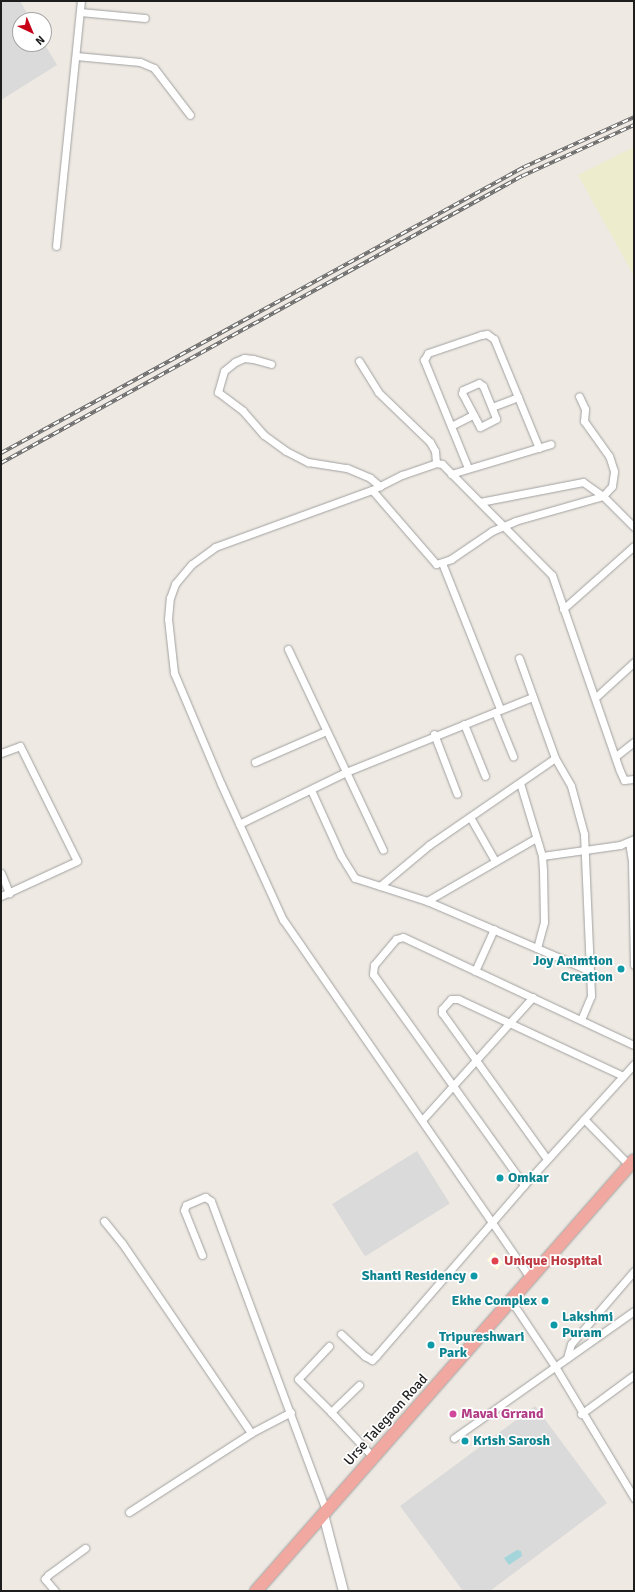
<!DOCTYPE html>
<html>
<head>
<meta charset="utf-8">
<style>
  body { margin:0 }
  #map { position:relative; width:635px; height:1592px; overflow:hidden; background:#eee9e2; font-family:Signika,sans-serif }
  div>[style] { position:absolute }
  .residential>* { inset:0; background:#dbdada; transform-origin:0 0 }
  .education>* { inset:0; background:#fffbdb }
  .farmland>* { inset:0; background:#edeccd }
  .water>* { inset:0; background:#a3d5db }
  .roads { filter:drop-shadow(0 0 1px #a1a1a1) drop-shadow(0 0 1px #a1a1a1) }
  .minor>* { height:7px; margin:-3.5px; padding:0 3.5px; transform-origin:3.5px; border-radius:3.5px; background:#fff }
  .tertiary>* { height:9px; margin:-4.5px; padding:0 4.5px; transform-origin:4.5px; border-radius:4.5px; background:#fff }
  .trunk>* { height:12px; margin:-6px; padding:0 6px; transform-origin:6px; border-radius:6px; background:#f0a8a0 }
  .rail>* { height:3.5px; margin-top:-1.75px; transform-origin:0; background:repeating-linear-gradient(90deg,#fff 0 6px,#6b6b6b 0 12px); box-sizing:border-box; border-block:1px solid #6b6b6b }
  .dots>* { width:11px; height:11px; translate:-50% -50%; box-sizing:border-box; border:2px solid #fff; border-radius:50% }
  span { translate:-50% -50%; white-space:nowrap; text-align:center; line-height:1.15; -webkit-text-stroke:3.5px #fff; paint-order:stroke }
  .culture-label { font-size:14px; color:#0d838f; font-weight:700 }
  .right { translate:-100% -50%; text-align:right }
  .left { translate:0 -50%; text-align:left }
  .health-label { font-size:14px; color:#be3a42; font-weight:700 }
  .hotel-label { font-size:14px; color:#b23c85; font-weight:700 }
  .street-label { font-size:14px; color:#1d1d1d }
  .frame { position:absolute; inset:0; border:2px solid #1d1d1d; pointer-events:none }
  .north { position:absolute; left:12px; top:12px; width:40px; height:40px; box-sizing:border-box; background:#fff; border:1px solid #a5a5a5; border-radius:50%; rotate:136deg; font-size:11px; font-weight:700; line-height:16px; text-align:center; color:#1d1d1d }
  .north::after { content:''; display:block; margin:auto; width:14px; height:18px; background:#c70217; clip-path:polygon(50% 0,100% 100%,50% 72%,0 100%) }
</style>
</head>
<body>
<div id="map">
  <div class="residential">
    <i style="clip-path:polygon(1px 1px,20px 1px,31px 20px,20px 20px,20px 44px,44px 43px,57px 65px,1px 100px)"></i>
    <i style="left:417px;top:1151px;width:62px;height:100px;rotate:58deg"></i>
    <i style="clip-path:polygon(535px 1406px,607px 1503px,490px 1591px,463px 1591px,400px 1506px)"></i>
  </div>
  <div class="education">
    <i style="clip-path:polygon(494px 1252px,503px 1262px,497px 1270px,487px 1260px)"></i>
  </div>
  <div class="farmland">
    <i style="clip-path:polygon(634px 147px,634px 276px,578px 175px)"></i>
  </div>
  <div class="water">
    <i style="clip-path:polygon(517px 1550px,521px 1551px,522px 1556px,509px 1565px,504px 1558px)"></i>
  </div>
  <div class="roads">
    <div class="minor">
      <i style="left:80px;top:12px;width:65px;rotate:5.3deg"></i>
      <i style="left:76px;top:56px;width:64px;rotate:5.4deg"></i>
      <i style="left:140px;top:62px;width:15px;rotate:23deg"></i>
      <i style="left:154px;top:68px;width:59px;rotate:52.5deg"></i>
      <i style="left:56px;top:246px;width:246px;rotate:-84.2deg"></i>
      <i style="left:359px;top:361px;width:36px;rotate:58deg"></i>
      <i style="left:378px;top:392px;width:72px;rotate:43.9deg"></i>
      <i style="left:430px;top:442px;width:10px;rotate:61deg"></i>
      <i style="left:435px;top:451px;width:12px;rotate:85deg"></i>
      <i style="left:271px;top:364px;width:19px;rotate:-164deg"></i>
      <i style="left:253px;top:359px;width:9px;rotate:-174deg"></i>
      <i style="left:244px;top:358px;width:10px;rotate:156deg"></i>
      <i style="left:235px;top:362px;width:14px;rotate:141deg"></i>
      <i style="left:224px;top:371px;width:22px;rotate:106deg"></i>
      <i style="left:218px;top:392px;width:31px;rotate:37deg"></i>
      <i style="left:243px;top:411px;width:32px;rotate:49deg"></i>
      <i style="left:264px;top:435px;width:27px;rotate:36deg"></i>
      <i style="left:286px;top:451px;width:25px;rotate:27deg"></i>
      <i style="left:308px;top:462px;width:39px;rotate:9deg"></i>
      <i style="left:347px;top:468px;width:25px;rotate:23deg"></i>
      <i style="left:370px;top:478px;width:13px;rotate:39deg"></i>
      <i style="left:479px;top:383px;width:5px;rotate:37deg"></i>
      <i style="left:483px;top:386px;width:35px;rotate:68deg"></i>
      <i style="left:496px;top:419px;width:18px;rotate:153deg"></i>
      <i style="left:480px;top:427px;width:38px;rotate:-118deg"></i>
      <i style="left:462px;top:393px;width:3px;rotate:-72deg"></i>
      <i style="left:463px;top:390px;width:17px;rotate:-24deg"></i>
      <i style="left:492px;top:407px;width:28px;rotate:-21deg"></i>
      <i style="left:451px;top:426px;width:25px;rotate:-27deg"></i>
      <i style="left:468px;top:468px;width:117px;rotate:-112.2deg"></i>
      <i style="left:424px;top:360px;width:8px;rotate:-60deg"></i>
      <i style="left:428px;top:353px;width:56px;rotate:-18.8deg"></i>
      <i style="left:481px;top:335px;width:6px;rotate:-9deg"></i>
      <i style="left:487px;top:334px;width:9px;rotate:36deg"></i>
      <i style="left:494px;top:339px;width:118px;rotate:67.6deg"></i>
      <i style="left:451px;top:474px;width:104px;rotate:-16.7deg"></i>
      <i style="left:372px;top:490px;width:98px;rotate:49.1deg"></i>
      <i style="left:436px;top:564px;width:16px;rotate:-18deg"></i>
      <i style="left:451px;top:559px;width:50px;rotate:-34.3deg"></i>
      <i style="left:492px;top:531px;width:25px;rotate:-23deg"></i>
      <i style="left:515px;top:521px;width:91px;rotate:-15.9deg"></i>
      <i style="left:603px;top:496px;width:13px;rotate:-48deg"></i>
      <i style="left:612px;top:486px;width:15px;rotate:-82deg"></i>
      <i style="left:614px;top:471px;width:16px;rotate:-108deg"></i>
      <i style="left:609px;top:456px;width:43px;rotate:-125.5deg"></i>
      <i style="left:584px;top:421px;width:12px;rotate:-85deg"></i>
      <i style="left:585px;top:409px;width:14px;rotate:-115deg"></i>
      <i style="left:480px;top:502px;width:105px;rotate:-11deg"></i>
      <i style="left:583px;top:482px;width:24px;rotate:35deg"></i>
      <i style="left:603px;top:496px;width:44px;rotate:45deg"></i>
      <i style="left:442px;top:563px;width:157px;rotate:68.3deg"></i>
      <i style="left:563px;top:609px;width:95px;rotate:-41.6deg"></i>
      <i style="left:288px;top:649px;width:222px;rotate:64.7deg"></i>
      <i style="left:519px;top:658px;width:106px;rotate:70.2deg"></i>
      <i style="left:555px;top:758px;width:32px;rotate:60deg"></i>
      <i style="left:571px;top:786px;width:50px;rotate:74.8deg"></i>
      <i style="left:584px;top:834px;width:162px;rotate:87.5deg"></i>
      <i style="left:591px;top:996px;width:25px;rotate:113deg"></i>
      <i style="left:596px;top:697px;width:52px;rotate:-42.6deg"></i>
      <i style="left:495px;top:712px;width:48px;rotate:67.8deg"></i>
      <i style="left:464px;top:724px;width:56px;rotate:68deg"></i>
      <i style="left:434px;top:734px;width:64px;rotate:69deg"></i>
      <i style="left:1px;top:753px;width:20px;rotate:-20deg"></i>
      <i style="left:20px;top:746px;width:128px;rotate:63.6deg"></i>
      <i style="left:77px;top:861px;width:84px;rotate:155.3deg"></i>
      <i style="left:616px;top:756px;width:23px;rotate:-38deg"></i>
      <i style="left:255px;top:762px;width:77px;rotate:-23.6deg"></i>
      <i style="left:520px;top:783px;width:76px;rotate:73.2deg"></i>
      <i style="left:542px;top:856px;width:14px;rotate:86deg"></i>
      <i style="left:543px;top:870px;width:52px;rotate:88.9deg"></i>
      <i style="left:544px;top:922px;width:27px;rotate:105deg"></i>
      <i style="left:311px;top:790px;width:72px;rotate:65.6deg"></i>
      <i style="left:341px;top:856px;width:26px;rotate:58deg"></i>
      <i style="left:355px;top:878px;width:76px;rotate:17.7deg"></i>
      <i style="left:427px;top:901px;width:177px;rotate:23.2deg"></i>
      <i style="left:470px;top:817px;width:51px;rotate:60.4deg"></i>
      <i style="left:239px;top:824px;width:119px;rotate:-25.9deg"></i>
      <i style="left:346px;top:772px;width:201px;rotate:-21.9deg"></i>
      <i style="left:629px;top:842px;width:19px;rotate:81deg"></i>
      <i style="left:632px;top:861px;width:104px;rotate:88.9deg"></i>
      <i style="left:542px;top:856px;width:79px;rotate:-8deg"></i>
      <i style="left:620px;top:845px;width:15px;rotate:-23deg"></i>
      <i style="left:1px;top:873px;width:22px;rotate:68deg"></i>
      <i style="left:380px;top:886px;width:64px;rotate:-39.9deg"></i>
      <i style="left:429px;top:845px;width:153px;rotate:-34.6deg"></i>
      <i style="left:427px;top:901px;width:126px;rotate:-30deg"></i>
      <i style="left:475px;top:971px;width:46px;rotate:-65.7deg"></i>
      <i style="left:423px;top:1119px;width:164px;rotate:-48deg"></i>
      <i style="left:584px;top:1119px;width:64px;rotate:45.6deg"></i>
      <i style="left:547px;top:1159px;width:180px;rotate:-125.7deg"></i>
      <i style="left:442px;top:1013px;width:4px;rotate:-90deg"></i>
      <i style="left:442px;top:1009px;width:13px;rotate:-48deg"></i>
      <i style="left:451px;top:999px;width:7px"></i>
      <i style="left:458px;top:999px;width:182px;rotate:25deg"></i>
      <i style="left:524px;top:1185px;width:259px;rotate:-125.6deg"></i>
      <i style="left:373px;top:974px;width:9px;rotate:-84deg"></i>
      <i style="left:374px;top:965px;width:34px;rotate:-50deg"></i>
      <i style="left:396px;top:939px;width:7px;rotate:-16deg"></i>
      <i style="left:403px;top:937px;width:255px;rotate:25.1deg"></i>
      <i style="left:104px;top:1221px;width:28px;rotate:51deg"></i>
      <i style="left:122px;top:1243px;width:230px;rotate:55.8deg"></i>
      <i style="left:202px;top:1255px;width:48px;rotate:-111.8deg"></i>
      <i style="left:184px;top:1210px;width:5px;rotate:-68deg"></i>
      <i style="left:186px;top:1205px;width:21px;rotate:-23deg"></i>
      <i style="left:205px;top:1197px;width:7px;rotate:34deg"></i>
      <i style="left:211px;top:1201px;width:330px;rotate:69.6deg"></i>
      <i style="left:531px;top:1279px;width:436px;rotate:-124.6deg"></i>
      <i style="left:283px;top:920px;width:149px;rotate:-114.5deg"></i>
      <i style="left:221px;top:784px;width:121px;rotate:-112.9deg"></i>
      <i style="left:174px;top:673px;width:54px;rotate:-96.3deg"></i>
      <i style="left:168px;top:619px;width:21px;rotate:-85deg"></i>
      <i style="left:170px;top:598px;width:15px;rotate:-70deg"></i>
      <i style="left:175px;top:584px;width:26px;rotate:-50deg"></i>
      <i style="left:192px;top:564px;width:29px;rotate:-36deg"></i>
      <i style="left:215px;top:547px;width:167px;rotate:-20deg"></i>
      <i style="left:372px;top:490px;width:34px;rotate:-27deg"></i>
      <i style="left:402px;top:475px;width:36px;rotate:-19deg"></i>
      <i style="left:436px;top:463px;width:6px;rotate:9deg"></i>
      <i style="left:442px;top:464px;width:156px;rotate:45.3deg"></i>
      <i style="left:552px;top:575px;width:207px;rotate:70.9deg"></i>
      <i style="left:620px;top:771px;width:10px;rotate:66deg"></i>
      <i style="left:624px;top:780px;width:10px;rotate:-6deg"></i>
      <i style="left:512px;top:1302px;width:79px;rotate:56.3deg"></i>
      <i style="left:556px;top:1368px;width:152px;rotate:59deg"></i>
      <i style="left:341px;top:1334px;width:33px;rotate:43deg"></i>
      <i style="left:365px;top:1356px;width:8px;rotate:30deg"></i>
      <i style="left:372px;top:1360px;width:6px;rotate:-45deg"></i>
      <i style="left:376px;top:1356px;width:226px;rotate:-49.1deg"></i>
      <i style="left:524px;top:1185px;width:164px;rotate:-47.7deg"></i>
      <i style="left:329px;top:1346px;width:45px;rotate:133.2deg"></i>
      <i style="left:298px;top:1379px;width:47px;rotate:45deg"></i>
      <i style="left:331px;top:1412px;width:39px;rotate:-44deg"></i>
      <i style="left:567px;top:1358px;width:15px;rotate:-74deg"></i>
      <i style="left:571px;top:1344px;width:96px;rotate:-49.2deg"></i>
      <i style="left:331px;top:1412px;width:62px;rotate:47deg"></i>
      <i style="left:581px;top:1414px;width:66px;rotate:-36.3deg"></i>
      <i style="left:454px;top:1438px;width:220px;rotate:-35.2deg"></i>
      <i style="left:129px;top:1512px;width:145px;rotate:-32.9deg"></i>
      <i style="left:251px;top:1433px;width:45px;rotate:-27.7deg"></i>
      <i style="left:55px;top:1591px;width:16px;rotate:-130deg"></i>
      <i style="left:45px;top:1579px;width:5px;rotate:-53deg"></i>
      <i style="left:48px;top:1575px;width:46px;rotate:-36.1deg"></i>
    </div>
    <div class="tertiary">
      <i style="left:323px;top:1514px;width:80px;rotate:75.4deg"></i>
    </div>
    <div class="trunk">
      <i style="left:256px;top:1591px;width:573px;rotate:-48.75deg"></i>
    </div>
  </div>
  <div class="rail">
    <i style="left:1px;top:453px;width:596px;rotate:-28.67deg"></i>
    <i style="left:524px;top:167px;width:121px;rotate:-24.4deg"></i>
    <i style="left:1px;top:463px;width:595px;rotate:-28.85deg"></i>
    <i style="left:522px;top:176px;width:123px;rotate:-24.5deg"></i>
  </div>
  <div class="dots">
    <i style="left:621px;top:969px;background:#0f9aa8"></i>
    <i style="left:500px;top:1178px;background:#0f9aa8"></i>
    <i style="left:495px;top:1261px;background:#e0444e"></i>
    <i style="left:474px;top:1276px;background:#0f9aa8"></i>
    <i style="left:545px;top:1301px;background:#0f9aa8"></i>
    <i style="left:554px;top:1325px;background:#0f9aa8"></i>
    <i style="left:431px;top:1345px;background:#0f9aa8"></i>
    <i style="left:453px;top:1414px;background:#d1479c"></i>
    <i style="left:465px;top:1441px;background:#0f9aa8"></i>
  </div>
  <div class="culture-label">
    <span class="right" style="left:613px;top:969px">Joy Animtion<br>Creation</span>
    <span class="left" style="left:508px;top:1178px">Omkar</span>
    <span class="right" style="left:466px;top:1276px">Shanti Residency</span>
    <span class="right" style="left:537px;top:1301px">Ekhe Complex</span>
    <span class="left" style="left:562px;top:1325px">Lakshmi<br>Puram</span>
    <span class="left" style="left:439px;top:1345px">Tripureshwari<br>Park</span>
    <span class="left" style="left:473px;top:1441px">Krish Sarosh</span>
  </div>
  <div class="health-label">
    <span class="left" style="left:504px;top:1261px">Unique Hospital</span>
  </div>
  <div class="hotel-label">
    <span class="left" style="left:461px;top:1414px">Maval Grrand</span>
  </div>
  <div class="street-label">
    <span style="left:386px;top:1420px;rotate:-48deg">Urse Talegaon Road</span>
  </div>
  <div class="frame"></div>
  <div class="north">N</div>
</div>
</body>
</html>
